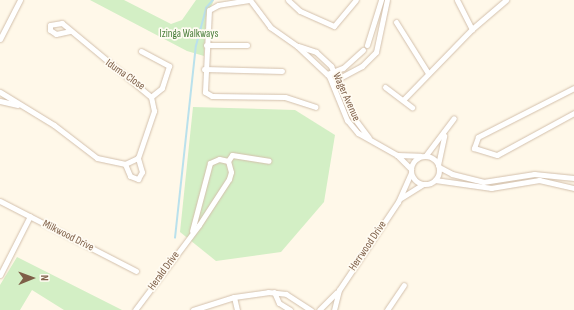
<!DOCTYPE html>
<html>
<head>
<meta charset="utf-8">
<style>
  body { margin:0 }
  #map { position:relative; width:574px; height:310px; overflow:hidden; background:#fff8e9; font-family:"Sofia Sans Condensed",sans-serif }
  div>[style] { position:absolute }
  .green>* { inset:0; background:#d3efc5 }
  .stream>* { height:1.5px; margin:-0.75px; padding:0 0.75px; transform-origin:0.75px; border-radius:0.75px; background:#bae1ec }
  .roads { filter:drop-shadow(0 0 1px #d3c0ac) drop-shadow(0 0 1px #d3c0ac) }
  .street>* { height:5px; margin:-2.5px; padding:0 2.5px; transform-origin:2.5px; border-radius:2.5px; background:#fff }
  .street>.ring { margin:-2.5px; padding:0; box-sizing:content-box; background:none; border:5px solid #fff; border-radius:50% }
  span { translate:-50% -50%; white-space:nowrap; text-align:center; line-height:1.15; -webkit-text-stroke:3.5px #fffbf2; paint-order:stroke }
  .park-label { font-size:11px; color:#4b7f3c }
  .street-label { font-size:11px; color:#7e5f48 }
  .north { position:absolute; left:12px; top:258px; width:40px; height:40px; -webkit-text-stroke:3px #fffbf2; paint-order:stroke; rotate:89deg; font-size:11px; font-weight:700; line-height:16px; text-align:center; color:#7e5f48 }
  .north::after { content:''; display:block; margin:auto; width:14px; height:18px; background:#7e5f48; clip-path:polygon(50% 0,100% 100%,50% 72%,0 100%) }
</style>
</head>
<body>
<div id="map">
  <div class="green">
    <i style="clip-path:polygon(90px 0,124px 0,171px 24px,182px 20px,196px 0,214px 0,206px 18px,204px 56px,187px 51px)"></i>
    <i style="clip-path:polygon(193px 107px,295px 110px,335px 135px,324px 202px,281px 252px,216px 261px,180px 232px)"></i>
    <i style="clip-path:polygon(17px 257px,122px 310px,64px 310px,32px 290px,20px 310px,0 310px,0 285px)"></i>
  </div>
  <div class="stream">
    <i style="left:175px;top:238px;width:193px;rotate:-83.8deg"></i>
    <i style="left:196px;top:46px;width:39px;rotate:-75deg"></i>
    <i style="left:206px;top:8px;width:11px;rotate:-49deg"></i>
  </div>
  <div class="roads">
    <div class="street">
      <i style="left:249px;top:0;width:31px;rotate:171deg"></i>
      <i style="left:218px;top:5px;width:10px;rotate:151deg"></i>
      <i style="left:209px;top:10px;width:82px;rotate:92.8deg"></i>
      <i style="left:205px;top:92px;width:8px;rotate:30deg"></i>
      <i style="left:212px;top:96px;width:73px;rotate:0.8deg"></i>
      <i style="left:285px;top:97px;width:32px;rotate:18deg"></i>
      <i style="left:250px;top:0;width:34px;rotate:53deg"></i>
      <i style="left:270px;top:27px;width:33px;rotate:35deg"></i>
      <i style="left:297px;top:46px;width:44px;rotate:43.2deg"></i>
      <i style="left:329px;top:76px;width:48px;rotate:67.8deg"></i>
      <i style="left:347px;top:120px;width:17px;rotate:50deg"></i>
      <i style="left:358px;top:133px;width:45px;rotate:29.4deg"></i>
      <i style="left:397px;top:155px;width:20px;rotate:45deg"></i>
      <i style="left:288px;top:0;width:16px;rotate:43deg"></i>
      <i style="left:300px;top:11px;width:37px;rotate:24deg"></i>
      <i style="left:334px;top:26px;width:34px;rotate:-50deg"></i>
      <i style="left:457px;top:0;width:33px;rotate:63deg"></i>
      <i style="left:396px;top:22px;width:60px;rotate:57.9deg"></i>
      <i style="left:0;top:39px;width:44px;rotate:-62.9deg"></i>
      <i style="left:206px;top:45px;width:41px"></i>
      <i style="left:367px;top:45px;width:47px;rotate:-72.7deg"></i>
      <i style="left:298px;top:46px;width:19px;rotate:18deg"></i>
      <i style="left:316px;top:52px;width:21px;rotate:43deg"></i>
      <i style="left:331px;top:66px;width:52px;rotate:67.4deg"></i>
      <i style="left:351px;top:114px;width:30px;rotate:53deg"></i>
      <i style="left:141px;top:51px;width:32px;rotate:28deg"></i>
      <i style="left:169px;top:66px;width:23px;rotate:108deg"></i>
      <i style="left:162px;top:88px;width:14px;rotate:141deg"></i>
      <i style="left:204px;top:69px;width:78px;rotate:1.5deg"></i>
      <i style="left:327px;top:74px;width:17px;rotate:-21deg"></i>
      <i style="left:343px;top:68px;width:27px;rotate:-42deg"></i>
      <i style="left:332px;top:82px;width:34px;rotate:-28deg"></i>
      <i style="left:362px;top:66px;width:20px;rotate:-45deg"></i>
      <i style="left:376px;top:52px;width:53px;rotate:-78.1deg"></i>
      <i style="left:385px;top:87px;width:34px;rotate:37deg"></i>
      <i style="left:574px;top:88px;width:108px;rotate:153deg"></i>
      <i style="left:478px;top:137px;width:12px;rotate:110deg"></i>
      <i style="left:474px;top:148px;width:24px;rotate:17deg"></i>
      <i style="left:497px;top:155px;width:88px;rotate:-28.6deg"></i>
      <i style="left:0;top:92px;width:63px;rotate:31.4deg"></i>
      <i style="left:54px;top:125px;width:54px;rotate:37.5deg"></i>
      <i style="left:97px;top:158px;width:29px;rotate:12deg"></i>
      <i style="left:125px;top:164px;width:14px;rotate:-25deg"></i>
      <i style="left:138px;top:158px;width:50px;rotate:-71.2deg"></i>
      <i style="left:154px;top:111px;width:14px;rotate:-102deg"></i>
      <i style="left:151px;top:97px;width:116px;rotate:-140.3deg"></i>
      <i style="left:62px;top:23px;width:12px;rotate:171deg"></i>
      <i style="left:50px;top:25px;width:5px;rotate:90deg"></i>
      <i style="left:50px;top:30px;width:7px;rotate:34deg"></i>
      <i style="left:56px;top:34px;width:14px;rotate:-12deg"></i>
      <i style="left:403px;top:100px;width:99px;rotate:-45.8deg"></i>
      <i style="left:472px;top:29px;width:45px;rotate:-40.5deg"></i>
      <i style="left:0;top:101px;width:18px;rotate:13deg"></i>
      <i style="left:397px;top:155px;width:23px;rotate:2deg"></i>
      <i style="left:426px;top:155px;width:46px;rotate:-52.9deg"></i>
      <i class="ring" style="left:411px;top:156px;width:23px;height:23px"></i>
      <i style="left:228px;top:161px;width:7px;rotate:-56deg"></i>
      <i style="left:232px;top:155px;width:37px;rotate:9deg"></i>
      <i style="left:125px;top:164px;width:13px;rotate:67deg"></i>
      <i style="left:130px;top:176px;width:9px;rotate:21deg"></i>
      <i style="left:138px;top:179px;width:8px;rotate:-60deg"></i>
      <i style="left:142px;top:172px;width:15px;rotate:-106deg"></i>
      <i style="left:438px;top:165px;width:30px;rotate:-78deg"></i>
      <i style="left:439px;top:167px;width:15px;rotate:28deg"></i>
      <i style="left:452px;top:174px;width:32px;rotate:14deg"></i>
      <i style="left:483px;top:182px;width:52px;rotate:-8.9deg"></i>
      <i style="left:534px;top:174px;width:40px;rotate:5.7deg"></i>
      <i style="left:435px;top:180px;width:57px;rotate:8.1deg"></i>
      <i style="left:491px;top:188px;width:49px;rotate:-9.5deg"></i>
      <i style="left:539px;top:180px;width:36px;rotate:13deg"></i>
      <i style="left:401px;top:198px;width:26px;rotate:-32deg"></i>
      <i style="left:0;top:201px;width:153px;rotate:27.2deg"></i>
      <i style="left:0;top:275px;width:66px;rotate:-63deg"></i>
      <i style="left:274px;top:292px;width:12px;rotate:66deg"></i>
      <i style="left:279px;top:303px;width:13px;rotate:32deg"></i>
      <i style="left:234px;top:297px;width:13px;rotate:77deg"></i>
      <i style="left:135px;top:310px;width:106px;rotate:-53deg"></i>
      <i style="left:199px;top:225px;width:55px;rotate:-56.9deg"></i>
      <i style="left:229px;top:179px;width:7px;rotate:-74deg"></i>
      <i style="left:231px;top:172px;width:11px;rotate:-105deg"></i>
      <i style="left:228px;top:161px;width:9px;rotate:-167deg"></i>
      <i style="left:219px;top:159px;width:10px;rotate:156deg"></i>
      <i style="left:210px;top:163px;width:70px;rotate:104.8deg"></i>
      <i style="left:193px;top:310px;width:43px;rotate:-17.6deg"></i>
      <i style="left:234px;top:297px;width:34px;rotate:-8deg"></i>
      <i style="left:268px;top:292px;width:18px;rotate:6deg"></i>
      <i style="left:286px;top:294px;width:30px;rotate:33deg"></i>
      <i style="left:319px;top:310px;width:25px;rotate:-45deg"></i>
      <i style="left:334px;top:310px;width:21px;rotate:-76deg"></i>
      <i style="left:339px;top:290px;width:106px;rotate:-56.2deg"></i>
      <i style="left:398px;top:202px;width:32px;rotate:-66deg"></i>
      <i style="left:387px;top:310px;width:30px;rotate:-56deg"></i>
    </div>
  </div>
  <div class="park-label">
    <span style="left:189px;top:34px">Izinga Walkways</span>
  </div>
  <div class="street-label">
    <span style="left:125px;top:75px;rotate:35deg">Iduma Close</span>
    <span style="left:346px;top:97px;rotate:66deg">Wager Avenue</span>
    <span style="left:68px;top:236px;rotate:27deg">Milkwood Drive</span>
    <span style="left:368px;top:246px;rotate:-56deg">Herrwood Drive</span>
    <span style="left:164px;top:271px;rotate:-54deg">Herald Drive</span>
  </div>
  <div class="north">N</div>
</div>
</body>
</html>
